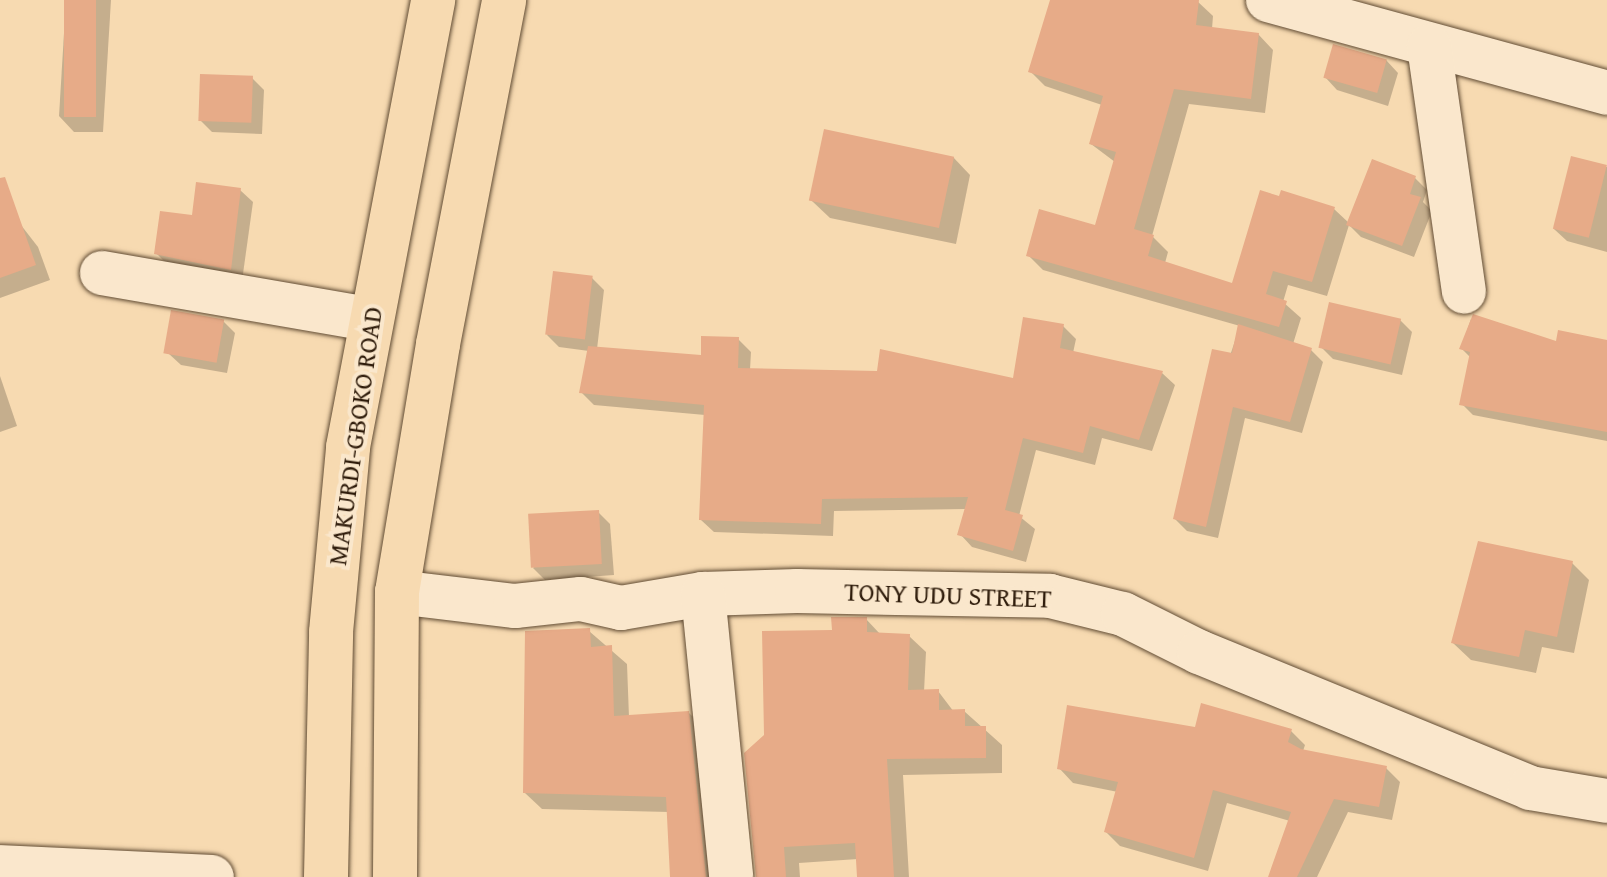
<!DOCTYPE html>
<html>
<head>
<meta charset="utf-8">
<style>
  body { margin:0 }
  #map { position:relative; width:1607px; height:877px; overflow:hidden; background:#f7dab1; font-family:"Gentium Book Plus",serif }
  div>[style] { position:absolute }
  .shadow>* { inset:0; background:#0003 }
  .building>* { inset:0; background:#e7ab88; transform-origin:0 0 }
  .roads { filter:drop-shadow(0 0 2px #614c34) drop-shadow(0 0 2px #614c34) }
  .street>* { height:44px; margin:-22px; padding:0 22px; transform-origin:22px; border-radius:22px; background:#fae7cc }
  .primary>* { height:44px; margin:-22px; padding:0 22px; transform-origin:22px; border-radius:22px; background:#f7dab1 }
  span { translate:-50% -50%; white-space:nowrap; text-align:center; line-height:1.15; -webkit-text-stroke:8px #fae7cc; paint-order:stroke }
  .street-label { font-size:26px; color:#2f1c0b }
</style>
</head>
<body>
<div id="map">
  <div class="shadow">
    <i style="clip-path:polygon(66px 0,111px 0,103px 132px,74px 132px,59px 116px)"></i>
    <i style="clip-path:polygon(1053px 0,1196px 0,1213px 16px,1212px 29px,1258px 34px,1273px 50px,1265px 113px,1189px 104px,1152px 236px,1168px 252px,1165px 263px,1233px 286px,1334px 209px,1349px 223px,1415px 178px,1427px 190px,1423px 202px,1432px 211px,1414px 257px,1361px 237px,1349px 225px,1327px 296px,1288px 285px,1283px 302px,1301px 318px,1293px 344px,1310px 349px,1323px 362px,1302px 433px,1245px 418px,1218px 538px,1187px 531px,1175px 519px,1240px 326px,1043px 270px,1028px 255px,1097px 228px,1115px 162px,1091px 144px,1102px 105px,1045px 86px,1030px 71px)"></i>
    <i style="clip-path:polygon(1386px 60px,1398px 73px,1388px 106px,1337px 90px,1325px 77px)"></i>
    <i style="clip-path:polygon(252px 78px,264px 90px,262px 134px,212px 132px,200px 120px)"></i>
    <i style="clip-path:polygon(953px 157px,970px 175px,956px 244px,830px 218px,812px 201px)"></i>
    <i style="clip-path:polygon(1572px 158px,1607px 167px,1607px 252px,1567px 241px,1554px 229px)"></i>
    <i style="clip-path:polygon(240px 190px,253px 202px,242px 281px,168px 265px,156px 253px,193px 217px)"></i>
    <i style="clip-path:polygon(0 198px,38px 247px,50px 280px,0 298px)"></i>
    <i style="clip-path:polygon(592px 278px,604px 290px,597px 349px,703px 357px,738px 339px,751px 352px,750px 370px,1015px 380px,1063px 326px,1076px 339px,1073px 353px,1162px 373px,1175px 385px,1152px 451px,1102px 438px,1095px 465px,1036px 450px,1019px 516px,1035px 529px,1026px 562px,972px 547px,960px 534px,966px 509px,834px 511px,833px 536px,714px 532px,701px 520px,705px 415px,594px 405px,581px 392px,589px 351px,559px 347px,547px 335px)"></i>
    <i style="clip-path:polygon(1471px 319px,1557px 343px,1607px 343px,1607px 441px,1473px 415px,1462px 404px,1471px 358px,1461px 348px)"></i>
    <i style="clip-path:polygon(1400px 320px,1412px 332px,1402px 375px,1333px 359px,1321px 347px)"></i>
    <i style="clip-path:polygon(223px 321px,235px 333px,227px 373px,181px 365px,168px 353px)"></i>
    <i style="clip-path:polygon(0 376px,17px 426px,0 432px)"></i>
    <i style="clip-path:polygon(598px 512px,610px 524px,614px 575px,545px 580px,533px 568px)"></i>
    <i style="clip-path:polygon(1572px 563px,1589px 580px,1574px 653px,1542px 647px,1536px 673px,1471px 660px,1453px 643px)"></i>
    <i style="clip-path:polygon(866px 619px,881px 635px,909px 636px,926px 652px,924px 692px,938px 691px,954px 712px,964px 711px,1002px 745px,1002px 773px,903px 775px,909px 877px,859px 877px,858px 859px,799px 863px,800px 877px,757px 877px,766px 736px,834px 632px)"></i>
    <i style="clip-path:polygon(589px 631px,627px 664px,629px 717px,689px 713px,705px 729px,720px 877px,672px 877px,669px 812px,542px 809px,525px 793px)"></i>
    <i style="clip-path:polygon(1196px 729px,1291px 731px,1305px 745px,1303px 751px,1386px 768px,1400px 782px,1392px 820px,1348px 812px,1317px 877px,1271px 877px,1290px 821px,1227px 803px,1208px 871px,1120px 846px,1106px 832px,1118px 792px,1073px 783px,1059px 768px)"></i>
  </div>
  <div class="building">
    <i style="left:64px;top:0;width:32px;height:117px"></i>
    <i style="clip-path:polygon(1050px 0,1199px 0,1196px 25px,1259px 33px,1251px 99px,1174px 89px,1134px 229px,1154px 235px,1148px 256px,1232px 283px,1260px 190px,1279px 196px,1281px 190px,1335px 207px,1312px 282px,1273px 271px,1266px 294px,1287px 301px,1279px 327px,1026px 256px,1039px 209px,1095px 225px,1116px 152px,1089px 144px,1103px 96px,1028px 72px)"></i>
    <i style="left:1333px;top:44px;width:56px;height:35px;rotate:16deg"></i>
    <i style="left:200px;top:74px;width:53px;height:47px;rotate:2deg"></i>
    <i style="left:824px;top:129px;width:133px;height:73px;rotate:12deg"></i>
    <i style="left:1571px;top:156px;width:37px;height:75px;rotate:14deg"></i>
    <i style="clip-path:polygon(1372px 159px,1416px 176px,1410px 194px,1421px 197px,1402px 246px,1346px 225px)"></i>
    <i style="clip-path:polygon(5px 177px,36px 265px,0 278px,0 178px)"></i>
    <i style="clip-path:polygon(196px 182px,241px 188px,231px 270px,154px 254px,160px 211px,192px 215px)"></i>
    <i style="left:553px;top:271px;width:40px;height:64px;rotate:7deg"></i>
    <i style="left:1329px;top:302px;width:74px;height:47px;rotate:13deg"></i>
    <i style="left:171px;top:310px;width:54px;height:44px;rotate:10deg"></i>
    <i style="clip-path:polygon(1473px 314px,1556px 341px,1558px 330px,1607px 340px,1607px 432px,1459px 405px,1470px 352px,1459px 349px)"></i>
    <i style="clip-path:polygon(1023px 317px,1064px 324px,1060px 348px,1163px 371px,1139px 440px,1090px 426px,1083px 453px,1023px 438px,1005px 510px,1023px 515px,1013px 551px,957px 535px,968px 497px,822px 499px,821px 524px,699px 520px,704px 405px,579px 393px,588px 346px,701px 355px,701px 336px,739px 337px,738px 368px,877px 371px,880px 349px,1013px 378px)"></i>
    <i style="clip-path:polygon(1238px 324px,1312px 348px,1290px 422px,1233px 407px,1206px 527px,1173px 519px,1212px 349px,1232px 353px)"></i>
    <i style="left:599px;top:510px;width:54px;height:71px;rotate:87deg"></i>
    <i style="clip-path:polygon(1478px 541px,1573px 561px,1557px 637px,1525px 630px,1519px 657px,1451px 643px)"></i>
    <i style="clip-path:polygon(831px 617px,867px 617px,867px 632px,910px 634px,908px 690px,939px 689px,939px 710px,965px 709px,965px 726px,986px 726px,986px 758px,887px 759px,894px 877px,857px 877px,855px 843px,784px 847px,786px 877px,756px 877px,744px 753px,764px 735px,762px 631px,832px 630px)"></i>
    <i style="clip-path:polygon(590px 628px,591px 647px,612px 645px,614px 716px,689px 711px,706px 877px,670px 877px,666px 797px,523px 793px,525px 631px)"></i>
    <i style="clip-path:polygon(1201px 703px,1292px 729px,1288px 742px,1301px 749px,1387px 766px,1379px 807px,1334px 799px,1297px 877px,1268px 877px,1291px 812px,1213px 790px,1194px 858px,1104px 832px,1118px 782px,1057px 769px,1067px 705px,1195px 727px)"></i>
  </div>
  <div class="roads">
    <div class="street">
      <i style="left:1268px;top:0;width:352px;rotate:15.3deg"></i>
      <i style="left:1429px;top:46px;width:248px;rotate:81.9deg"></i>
      <i style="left:102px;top:273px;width:271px;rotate:9.8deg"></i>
      <i style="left:397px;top:592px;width:119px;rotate:6.8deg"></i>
      <i style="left:515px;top:606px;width:66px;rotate:-6.1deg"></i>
      <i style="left:581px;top:599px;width:41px;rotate:12.7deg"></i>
      <i style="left:621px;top:608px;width:83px;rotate:-9.7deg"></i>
      <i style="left:703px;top:594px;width:94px;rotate:-1.8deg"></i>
      <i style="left:797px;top:591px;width:253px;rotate:1.1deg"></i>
      <i style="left:1050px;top:596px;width:75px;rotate:13.9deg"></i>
      <i style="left:1123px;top:614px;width:85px;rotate:26.6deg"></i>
      <i style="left:1199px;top:652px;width:358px;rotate:22.3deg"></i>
      <i style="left:1530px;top:788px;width:78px;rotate:9.6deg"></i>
      <i style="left:703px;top:594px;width:284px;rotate:84.3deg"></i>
      <i style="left:0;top:867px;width:212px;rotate:2.7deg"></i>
    </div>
    <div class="primary">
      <i style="left:326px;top:877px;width:245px;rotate:-88.8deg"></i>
      <i style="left:331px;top:632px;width:186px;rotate:-84.7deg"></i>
      <i style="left:348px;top:447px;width:455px;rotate:-79.2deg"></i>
      <i style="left:395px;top:877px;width:285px;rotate:-89.6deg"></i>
      <i style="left:397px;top:592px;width:251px;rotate:-80.6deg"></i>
      <i style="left:438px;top:344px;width:350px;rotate:-79.1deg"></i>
    </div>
  </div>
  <div class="street-label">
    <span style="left:355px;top:436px;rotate:-82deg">MAKURDI-GBOKO ROAD</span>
    <span style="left:948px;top:595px;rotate:2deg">TONY UDU STREET</span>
  </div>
</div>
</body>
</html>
